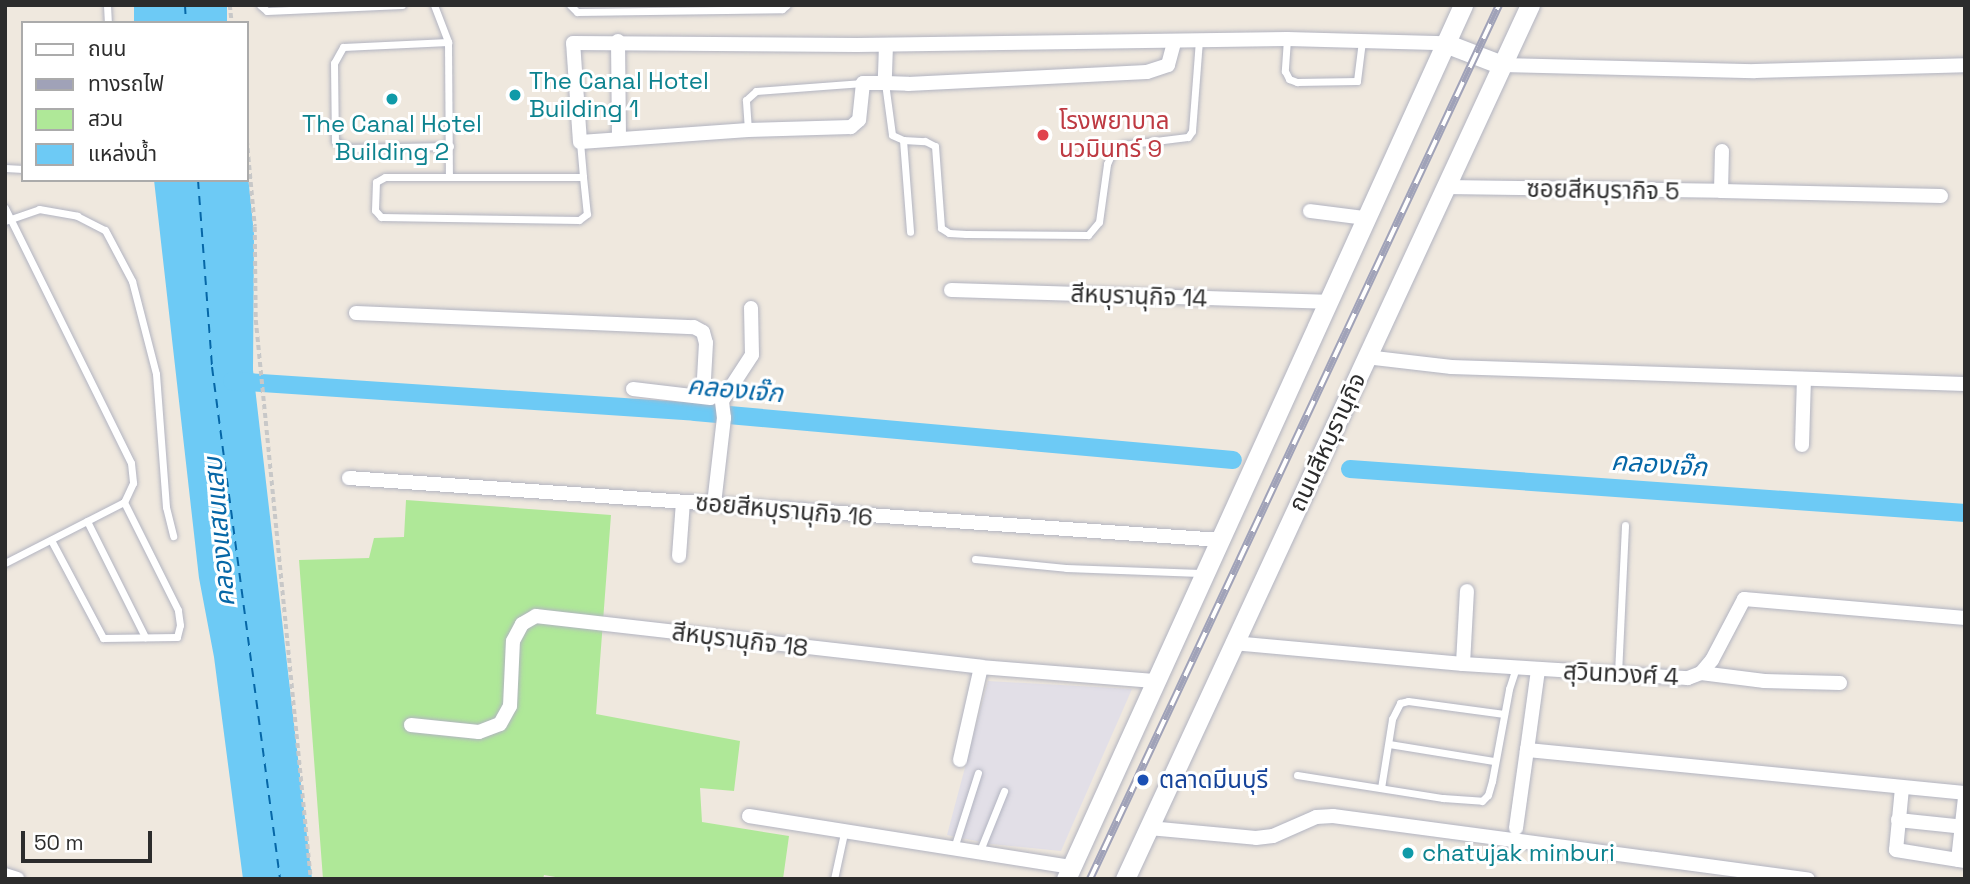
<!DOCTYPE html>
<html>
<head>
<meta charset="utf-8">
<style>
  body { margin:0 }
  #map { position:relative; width:1970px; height:884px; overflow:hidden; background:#efe8de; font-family:"Space Grotesk","Noto Sans Thai",sans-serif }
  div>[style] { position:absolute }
  .industrial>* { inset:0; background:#e2dfe7 }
  .green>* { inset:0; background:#afe898 }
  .water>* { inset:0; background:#6dcaf5; transform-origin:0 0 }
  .canal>* { height:18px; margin:-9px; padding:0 9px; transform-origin:9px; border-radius:9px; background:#6dcaf5 }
  .ferry>* { height:2px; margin-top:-1px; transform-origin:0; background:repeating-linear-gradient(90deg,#0667a7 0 9px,transparent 0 16px) }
  .path>* { height:3.5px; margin-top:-1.75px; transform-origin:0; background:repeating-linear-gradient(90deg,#c8c8c8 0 5px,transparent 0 8.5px) }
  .roads { filter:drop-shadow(0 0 2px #b2b4c1) drop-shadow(0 0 2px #b2b4c1) }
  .service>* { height:7px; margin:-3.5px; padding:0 3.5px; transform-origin:3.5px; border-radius:3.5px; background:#fff }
  .minor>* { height:14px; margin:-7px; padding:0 7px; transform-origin:7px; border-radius:7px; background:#fff }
  .secondary>* { height:19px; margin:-9.5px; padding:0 9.5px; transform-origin:9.5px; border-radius:9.5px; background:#fff }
  .rail>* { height:8px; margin-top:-4px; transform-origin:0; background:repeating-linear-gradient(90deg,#fff 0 16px,#a0a2b8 0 32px); box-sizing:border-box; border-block:2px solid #a0a2b8 }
  .dots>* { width:19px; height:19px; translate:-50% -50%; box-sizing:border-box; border:4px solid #fff; border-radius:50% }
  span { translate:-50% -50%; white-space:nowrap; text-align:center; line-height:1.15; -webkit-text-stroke:6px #fff; paint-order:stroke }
  .culture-label { font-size:24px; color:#0d838f }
  .left { translate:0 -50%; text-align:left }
  .health-label { font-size:24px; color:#be3a42 }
  .street-label { font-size:24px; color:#2c2c2c }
  .transit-label { font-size:24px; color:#164399 }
  .water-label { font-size:26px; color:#0667a7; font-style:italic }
  .frame { position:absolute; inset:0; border:7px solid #2c2c2c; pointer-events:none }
  .legend { position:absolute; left:21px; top:21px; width:228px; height:161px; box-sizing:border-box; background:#fff; border:2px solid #ababab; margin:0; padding:9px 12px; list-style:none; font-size:21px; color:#2c2c2c }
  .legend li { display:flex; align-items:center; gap:14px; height:35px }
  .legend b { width:35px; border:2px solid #ababab }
  .scale { position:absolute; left:21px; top:831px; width:131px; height:32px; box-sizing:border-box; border:4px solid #2c2c2c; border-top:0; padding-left:9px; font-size:21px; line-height:24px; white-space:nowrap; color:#2c2c2c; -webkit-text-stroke:5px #fff; paint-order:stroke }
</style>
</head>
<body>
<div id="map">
  <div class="industrial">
    <i style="clip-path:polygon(988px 681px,1132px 689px,1061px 851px,991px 844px,947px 835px)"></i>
  </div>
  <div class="green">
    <i style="clip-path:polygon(406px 500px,611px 515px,596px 714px,740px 741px,734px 791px,700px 788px,702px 822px,789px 836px,783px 879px,567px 879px,544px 875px,543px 879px,323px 879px,299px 560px,369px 558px,374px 538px,404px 537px)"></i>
  </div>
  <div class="water">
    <i style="left:134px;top:5px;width:93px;height:18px"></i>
    <i style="clip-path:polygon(247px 166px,254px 234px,253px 370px,312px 879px,243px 879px,214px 657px,199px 578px,154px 180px,247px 180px)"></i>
  </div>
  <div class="canal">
    <i style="left:232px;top:381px;width:464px;rotate:3.8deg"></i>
    <i style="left:695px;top:412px;width:540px;rotate:5.1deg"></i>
    <i style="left:1350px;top:469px;width:617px;rotate:4.09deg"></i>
  </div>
  <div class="ferry">
    <i style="left:185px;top:5px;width:18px;rotate:87deg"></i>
    <i style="left:198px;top:180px;width:188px;rotate:85.7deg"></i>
    <i style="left:212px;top:367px;width:516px;rotate:82.43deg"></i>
  </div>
  <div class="path">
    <i style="left:230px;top:5px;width:18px;rotate:84deg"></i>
    <i style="left:247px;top:140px;width:87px;rotate:84.7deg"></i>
    <i style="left:255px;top:227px;width:93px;rotate:89.4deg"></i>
    <i style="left:256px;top:320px;width:562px;rotate:84.38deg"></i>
  </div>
  <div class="roads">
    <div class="service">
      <i style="left:107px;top:5px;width:18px;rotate:87deg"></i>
      <i style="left:260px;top:5px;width:9px;rotate:41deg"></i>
      <i style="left:267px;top:11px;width:135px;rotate:-2.5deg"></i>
      <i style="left:434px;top:5px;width:40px;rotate:69deg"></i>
      <i style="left:448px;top:42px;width:135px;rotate:89.6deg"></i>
      <i style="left:570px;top:5px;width:10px;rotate:45deg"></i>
      <i style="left:577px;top:12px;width:205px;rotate:-0.8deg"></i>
      <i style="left:782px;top:9px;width:6px;rotate:-39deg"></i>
      <i style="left:1287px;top:39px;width:32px;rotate:94deg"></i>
      <i style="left:1285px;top:71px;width:9px;rotate:63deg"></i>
      <i style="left:1289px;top:79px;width:9px;rotate:21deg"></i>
      <i style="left:1297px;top:82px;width:60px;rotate:-1deg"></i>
      <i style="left:1357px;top:81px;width:40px;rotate:-82.9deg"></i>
      <i style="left:448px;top:42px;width:105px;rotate:177.3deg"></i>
      <i style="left:343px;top:47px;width:18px;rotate:119deg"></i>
      <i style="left:334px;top:63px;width:78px;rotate:89.3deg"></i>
      <i style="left:335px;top:141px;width:16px;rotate:27deg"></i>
      <i style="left:349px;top:148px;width:101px;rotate:-1.1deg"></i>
      <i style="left:885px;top:83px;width:52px;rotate:82.3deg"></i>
      <i style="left:892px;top:135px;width:12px;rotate:24deg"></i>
      <i style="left:903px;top:140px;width:22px;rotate:3deg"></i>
      <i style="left:925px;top:141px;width:11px;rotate:27deg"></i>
      <i style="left:935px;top:146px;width:82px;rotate:85.8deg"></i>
      <i style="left:941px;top:228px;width:9px;rotate:32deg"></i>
      <i style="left:949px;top:233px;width:17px;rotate:3deg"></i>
      <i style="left:966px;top:234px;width:122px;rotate:0.5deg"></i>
      <i style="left:1088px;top:235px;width:17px;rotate:-50deg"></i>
      <i style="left:1099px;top:222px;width:59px;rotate:-82.1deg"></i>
      <i style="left:1107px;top:164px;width:12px;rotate:-66deg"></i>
      <i style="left:1112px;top:153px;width:14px;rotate:-36deg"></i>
      <i style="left:1123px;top:145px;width:65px;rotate:-7deg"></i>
      <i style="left:1188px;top:137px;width:7px;rotate:-56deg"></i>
      <i style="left:1192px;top:131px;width:92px;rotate:-85.6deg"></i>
      <i style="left:748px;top:130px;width:30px;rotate:-94deg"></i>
      <i style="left:746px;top:100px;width:13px;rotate:-42deg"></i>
      <i style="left:756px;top:91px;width:107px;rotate:-4.3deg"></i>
      <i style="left:903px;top:140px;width:92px;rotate:85.6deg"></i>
      <i style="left:580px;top:142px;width:35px;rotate:85deg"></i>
      <i style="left:583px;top:177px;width:37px;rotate:84deg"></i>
      <i style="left:587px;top:214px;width:10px;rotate:143deg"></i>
      <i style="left:579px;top:220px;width:198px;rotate:-179.1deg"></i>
      <i style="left:381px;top:217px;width:9px;rotate:-131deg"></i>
      <i style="left:375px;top:210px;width:28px;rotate:-88deg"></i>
      <i style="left:376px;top:182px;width:10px;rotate:-29deg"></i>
      <i style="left:385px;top:177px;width:198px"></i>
      <i style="left:5px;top:168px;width:18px;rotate:3deg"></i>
      <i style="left:5px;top:208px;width:284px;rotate:63.7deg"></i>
      <i style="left:131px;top:463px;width:20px;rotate:84deg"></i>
      <i style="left:133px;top:483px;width:21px;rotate:115deg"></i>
      <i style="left:124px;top:502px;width:134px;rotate:152.9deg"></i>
      <i style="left:5px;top:221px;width:36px;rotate:-19deg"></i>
      <i style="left:39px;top:209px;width:39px;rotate:10deg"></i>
      <i style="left:77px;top:216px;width:31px;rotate:27deg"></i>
      <i style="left:105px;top:230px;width:58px;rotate:62.1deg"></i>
      <i style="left:132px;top:281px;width:96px;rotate:75.5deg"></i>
      <i style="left:156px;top:374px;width:133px;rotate:85.7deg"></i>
      <i style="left:166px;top:507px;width:30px;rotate:76deg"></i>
      <i style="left:87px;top:521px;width:130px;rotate:63.4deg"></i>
      <i style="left:51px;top:540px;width:111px;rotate:62deg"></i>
      <i style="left:103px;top:638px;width:74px;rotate:-0.8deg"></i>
      <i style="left:177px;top:637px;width:12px;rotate:-76deg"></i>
      <i style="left:180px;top:625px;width:15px;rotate:-98deg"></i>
      <i style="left:178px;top:610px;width:121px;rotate:-116.6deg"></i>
      <i style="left:975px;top:559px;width:91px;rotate:5.6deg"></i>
      <i style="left:1066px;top:568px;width:134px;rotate:2.1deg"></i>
      <i style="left:1618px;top:674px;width:149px;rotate:-87.3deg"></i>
      <i style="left:1389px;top:744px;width:106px;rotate:9.2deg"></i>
      <i style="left:1297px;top:775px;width:148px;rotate:9deg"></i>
      <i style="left:1443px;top:798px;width:39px;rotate:4deg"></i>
      <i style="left:1482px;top:801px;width:8px;rotate:-45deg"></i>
      <i style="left:1488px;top:795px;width:15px;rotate:-74deg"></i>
      <i style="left:1492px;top:781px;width:94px;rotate:-79.5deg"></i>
      <i style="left:1509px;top:689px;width:22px;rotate:-72deg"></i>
      <i style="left:1381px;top:788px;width:70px;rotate:-80.9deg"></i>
      <i style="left:1392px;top:719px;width:18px;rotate:-63deg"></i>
      <i style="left:1400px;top:703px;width:8px;rotate:-14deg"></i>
      <i style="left:1408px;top:701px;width:97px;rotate:7.7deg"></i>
      <i style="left:954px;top:848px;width:79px;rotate:-72.3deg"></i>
      <i style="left:979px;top:853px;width:67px;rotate:-68deg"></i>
      <i style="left:834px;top:879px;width:47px;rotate:-77.7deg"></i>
    </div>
    <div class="minor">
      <i style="left:618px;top:41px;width:98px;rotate:89.4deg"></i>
      <i style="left:886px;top:45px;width:38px;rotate:92deg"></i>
      <i style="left:885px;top:83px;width:23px;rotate:2deg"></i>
      <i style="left:908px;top:84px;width:239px;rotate:-2.9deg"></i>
      <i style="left:1147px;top:72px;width:22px;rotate:-18deg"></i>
      <i style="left:1168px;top:65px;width:24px;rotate:-75deg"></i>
      <i style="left:1502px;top:65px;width:253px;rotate:1.4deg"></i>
      <i style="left:1755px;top:71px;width:210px;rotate:-1.6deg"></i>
      <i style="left:885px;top:83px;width:22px;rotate:180deg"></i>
      <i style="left:863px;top:83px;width:37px;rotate:96deg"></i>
      <i style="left:859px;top:120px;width:11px;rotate:139deg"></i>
      <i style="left:851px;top:127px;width:103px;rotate:178.3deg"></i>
      <i style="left:748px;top:130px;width:168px;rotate:175.9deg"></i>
      <i style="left:580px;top:142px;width:99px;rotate:-94deg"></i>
      <i style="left:573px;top:43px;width:284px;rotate:0.4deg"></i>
      <i style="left:857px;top:45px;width:430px;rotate:-0.8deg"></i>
      <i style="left:1287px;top:39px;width:158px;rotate:1.5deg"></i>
      <i style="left:1445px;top:187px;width:276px;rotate:0.8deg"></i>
      <i style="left:1721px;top:191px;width:40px;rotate:-88.6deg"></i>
      <i style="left:1721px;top:191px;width:220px;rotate:1.3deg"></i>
      <i style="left:1310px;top:211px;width:55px;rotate:7.3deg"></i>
      <i style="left:951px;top:290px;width:376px;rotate:1.8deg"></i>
      <i style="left:356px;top:313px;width:338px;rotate:2.4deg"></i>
      <i style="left:694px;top:327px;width:10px;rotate:29deg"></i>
      <i style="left:703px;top:332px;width:11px;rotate:75deg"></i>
      <i style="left:706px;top:343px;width:53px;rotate:93.2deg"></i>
      <i style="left:1366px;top:357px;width:86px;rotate:6.7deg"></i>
      <i style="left:1451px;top:367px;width:514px;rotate:1.89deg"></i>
      <i style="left:633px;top:389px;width:78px;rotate:6.7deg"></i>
      <i style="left:1802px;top:445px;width:66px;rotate:-88.3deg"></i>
      <i style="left:349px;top:478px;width:873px;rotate:4.07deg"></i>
      <i style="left:714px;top:504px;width:87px;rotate:-83.4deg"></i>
      <i style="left:724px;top:418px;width:17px;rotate:-97deg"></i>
      <i style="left:722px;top:401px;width:55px;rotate:-56.9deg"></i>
      <i style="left:752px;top:355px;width:47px;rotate:-91.2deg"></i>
      <i style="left:679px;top:556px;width:54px;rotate:-85.8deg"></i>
      <i style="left:1233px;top:643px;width:231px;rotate:5.2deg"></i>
      <i style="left:1463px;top:664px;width:225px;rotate:3.6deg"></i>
      <i style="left:1688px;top:678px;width:14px;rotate:-21deg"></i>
      <i style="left:1701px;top:673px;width:17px;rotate:-50deg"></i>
      <i style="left:1712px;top:660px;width:69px;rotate:-62.3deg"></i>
      <i style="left:1744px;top:599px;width:222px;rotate:4.9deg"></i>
      <i style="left:1463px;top:664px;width:73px;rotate:-86.9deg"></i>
      <i style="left:1538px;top:670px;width:81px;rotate:97.8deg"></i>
      <i style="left:1527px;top:750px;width:440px;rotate:5.6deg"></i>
      <i style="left:1701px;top:673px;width:64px;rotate:7.2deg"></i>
      <i style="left:1764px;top:681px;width:76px;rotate:1.5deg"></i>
      <i style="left:411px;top:725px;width:68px;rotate:5.9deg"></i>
      <i style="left:479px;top:732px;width:22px;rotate:-21deg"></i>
      <i style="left:500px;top:724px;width:21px;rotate:-61deg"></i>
      <i style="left:510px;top:706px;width:65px;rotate:-87.4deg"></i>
      <i style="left:513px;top:641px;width:19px;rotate:-62deg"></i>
      <i style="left:522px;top:624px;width:16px;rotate:-30deg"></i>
      <i style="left:536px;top:616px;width:448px;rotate:6.5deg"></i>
      <i style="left:981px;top:667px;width:176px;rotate:4.6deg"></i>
      <i style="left:960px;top:760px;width:95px;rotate:-77.3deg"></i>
      <i style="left:1902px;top:788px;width:62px;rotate:95.5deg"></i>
      <i style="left:1896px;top:850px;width:70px;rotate:9.1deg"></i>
      <i style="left:749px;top:816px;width:327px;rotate:9deg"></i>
      <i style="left:1898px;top:820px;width:67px;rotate:6deg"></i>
      <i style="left:1149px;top:828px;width:107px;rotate:5.3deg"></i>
      <i style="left:1256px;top:838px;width:17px;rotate:-7deg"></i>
      <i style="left:1273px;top:836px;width:47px;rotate:-23.8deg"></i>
      <i style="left:1316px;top:817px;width:17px;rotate:-3deg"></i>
      <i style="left:1333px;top:816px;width:479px;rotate:7.6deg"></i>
      <i style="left:1516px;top:828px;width:79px;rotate:-82deg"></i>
      <i style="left:1958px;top:860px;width:62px;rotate:-83.6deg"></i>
      <i style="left:5px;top:875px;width:13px;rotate:18deg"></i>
    </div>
    <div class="secondary">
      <i style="left:1445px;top:43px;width:61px;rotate:21.1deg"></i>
      <i style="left:1066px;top:879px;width:960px;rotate:-65.57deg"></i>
      <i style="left:1125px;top:879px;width:963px;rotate:-65.14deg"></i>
    </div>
  </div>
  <div class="rail">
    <i style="left:1090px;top:879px;width:965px;rotate:-64.92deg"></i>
  </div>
  <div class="dots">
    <i style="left:515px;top:95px;background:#0f9aa8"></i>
    <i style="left:392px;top:99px;background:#0f9aa8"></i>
    <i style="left:1043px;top:135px;background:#e0444e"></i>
    <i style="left:1143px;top:780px;background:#1a4fb4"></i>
    <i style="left:1408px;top:853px;background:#0f9aa8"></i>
  </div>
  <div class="culture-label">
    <span class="left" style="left:529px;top:95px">The Canal Hotel<br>Building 1</span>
    <span style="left:392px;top:138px">The Canal Hotel<br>Building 2</span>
    <span class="left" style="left:1422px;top:853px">chatujak minburi</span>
  </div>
  <div class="health-label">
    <span class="left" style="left:1059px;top:135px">โรงพยาบาล<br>นวมินทร์ 9</span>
  </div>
  <div class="street-label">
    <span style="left:1603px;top:190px;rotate:1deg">ซอยสีหบุรากิจ 5</span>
    <span style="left:1139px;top:296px;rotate:2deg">สีหบุรานุกิจ 14</span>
    <span style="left:1327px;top:442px;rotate:-65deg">ถนนสีหบุรานุกิจ</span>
    <span style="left:784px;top:510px;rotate:5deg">ซอยสีหบุรานุกิจ 16</span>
    <span style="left:740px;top:640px;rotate:7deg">สีหบุรานุกิจ 18</span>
    <span style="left:1621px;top:674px;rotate:3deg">สุวินทวงศ์ 4</span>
  </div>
  <div class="transit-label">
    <span class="left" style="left:1159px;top:780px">ตลาดมีนบุรี</span>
  </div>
  <div class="water-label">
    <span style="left:735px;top:390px;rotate:5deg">คลองเจ๊ก</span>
    <span style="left:1659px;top:465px;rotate:4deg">คลองเจ๊ก</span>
    <span style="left:220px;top:532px;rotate:-95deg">คลองแสนแสบ</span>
  </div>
  <div class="frame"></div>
  <ul class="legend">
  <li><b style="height:9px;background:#fff"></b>ถนน</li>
  <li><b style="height:9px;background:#a0a2b8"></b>ทางรถไฟ</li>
  <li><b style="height:19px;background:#afe898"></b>สวน</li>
  <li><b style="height:19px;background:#6dcaf5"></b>แหล่งน้ำ</li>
  </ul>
  <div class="scale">50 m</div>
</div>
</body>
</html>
